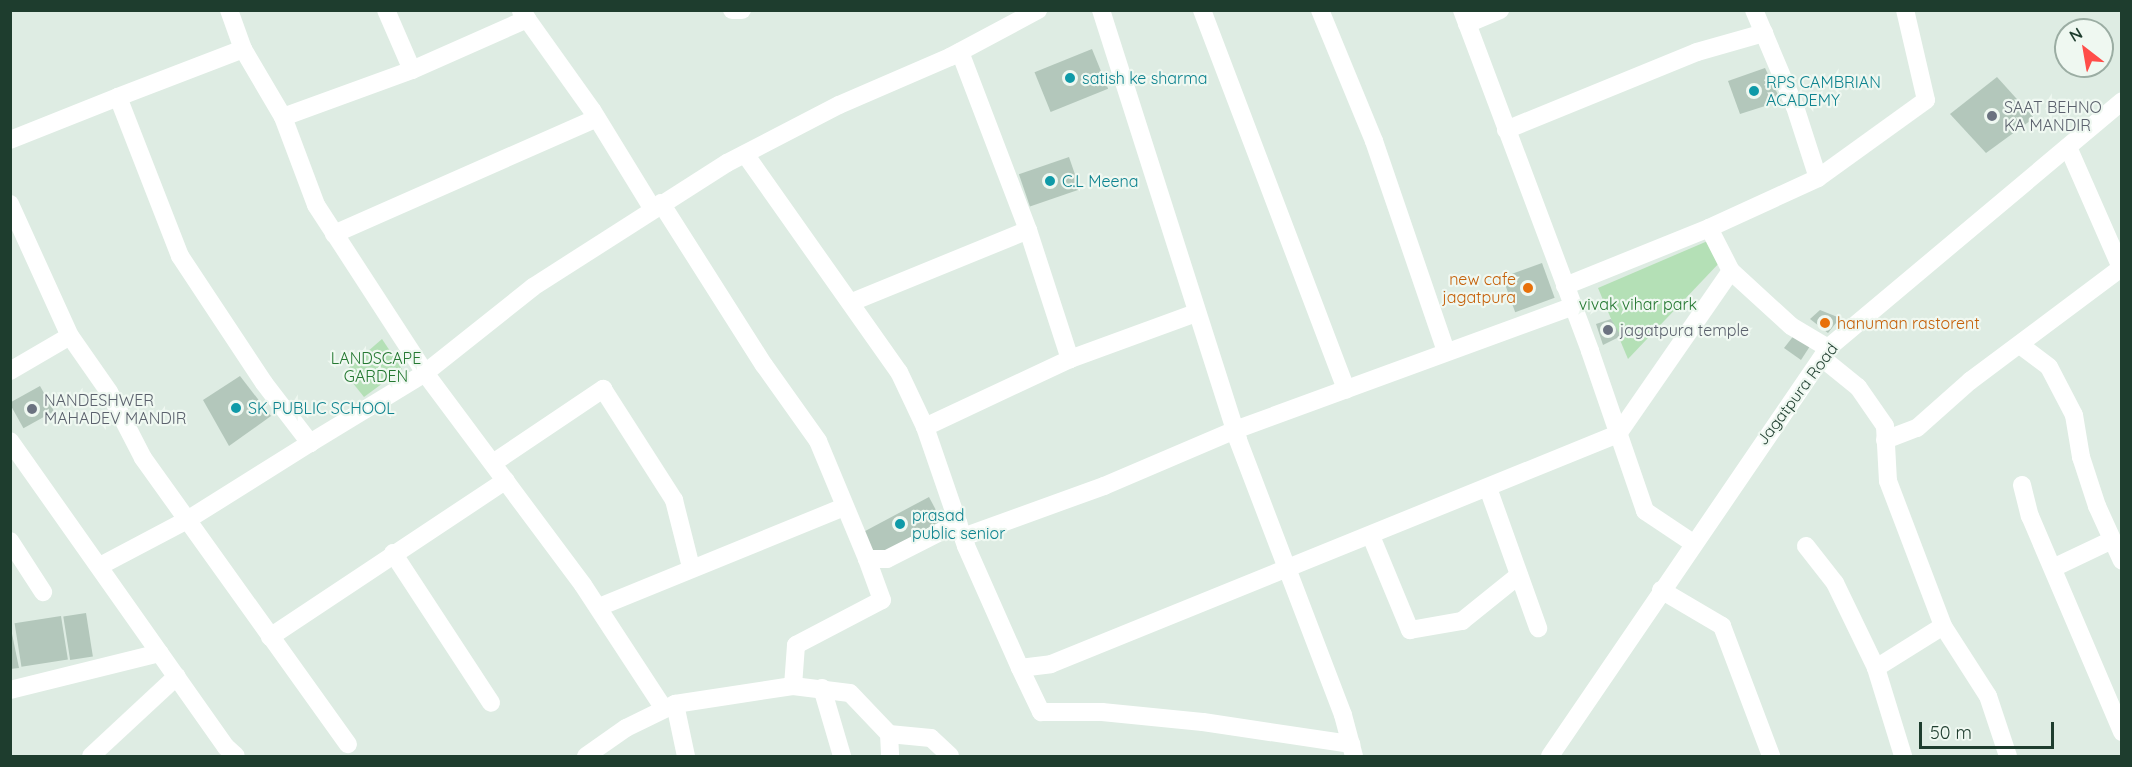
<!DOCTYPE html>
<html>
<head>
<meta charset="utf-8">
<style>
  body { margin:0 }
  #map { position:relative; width:2132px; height:767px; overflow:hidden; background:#deece3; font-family:Quicksand,sans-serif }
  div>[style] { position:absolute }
  .green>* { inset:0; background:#b4e0b6 }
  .building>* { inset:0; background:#b3c7bb; transform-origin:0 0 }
  .minor>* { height:18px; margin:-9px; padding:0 9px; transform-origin:9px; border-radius:9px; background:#fff }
  .dots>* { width:16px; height:16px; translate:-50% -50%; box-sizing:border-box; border:3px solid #eff8f1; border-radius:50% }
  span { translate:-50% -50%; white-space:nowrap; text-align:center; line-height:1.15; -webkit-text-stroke:4.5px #eff8f1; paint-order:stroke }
  .culture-label { font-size:16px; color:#0d838f }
  .left { translate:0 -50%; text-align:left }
  .worship-label { font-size:16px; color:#5b616d }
  .food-label { font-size:16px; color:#c56008 }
  .right { translate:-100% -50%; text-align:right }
  .park-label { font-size:16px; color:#247831 }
  .street-label { font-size:16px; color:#1e3d2e }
  .frame { position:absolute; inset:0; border:12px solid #1e3d2e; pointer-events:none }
  .north { position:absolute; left:2054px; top:18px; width:60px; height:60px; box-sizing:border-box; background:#eff8f1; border:2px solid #9bada3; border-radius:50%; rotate:329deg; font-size:16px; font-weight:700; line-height:24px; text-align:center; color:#1e3d2e }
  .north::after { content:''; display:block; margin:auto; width:21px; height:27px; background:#ff4d49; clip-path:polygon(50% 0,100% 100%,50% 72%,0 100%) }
  .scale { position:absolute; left:1919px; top:722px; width:135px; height:27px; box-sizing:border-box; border:3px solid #1e3d2e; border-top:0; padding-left:8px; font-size:18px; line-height:21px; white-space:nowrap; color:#1e3d2e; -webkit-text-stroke:4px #eff8f1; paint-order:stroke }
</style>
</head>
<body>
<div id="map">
  <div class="green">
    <i style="clip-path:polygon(1710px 240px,1722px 260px,1628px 359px,1598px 288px)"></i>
    <i style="clip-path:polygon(382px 339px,402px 369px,364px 397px,344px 372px)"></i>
  </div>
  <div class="building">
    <i style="left:1092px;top:49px;width:43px;height:62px;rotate:68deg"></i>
    <i style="clip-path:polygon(1765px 68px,1781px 101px,1740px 114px,1728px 81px)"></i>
    <i style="clip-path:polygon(1997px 77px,2034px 118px,1986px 153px,1950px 114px)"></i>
    <i style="left:1069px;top:157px;width:34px;height:53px;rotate:71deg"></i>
    <i style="left:1542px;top:263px;width:37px;height:42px;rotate:70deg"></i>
    <i style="clip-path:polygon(1820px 310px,1840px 318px,1828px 333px,1810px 319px)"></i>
    <i style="clip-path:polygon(1611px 319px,1621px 336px,1603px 345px,1596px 324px)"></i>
    <i style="clip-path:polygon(1795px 334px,1812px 343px,1801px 360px,1784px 348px)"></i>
    <i style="clip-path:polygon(240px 376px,271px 416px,229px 446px,203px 400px)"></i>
    <i style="left:40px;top:386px;width:29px;height:35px;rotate:61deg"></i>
    <i style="left:929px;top:497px;width:27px;height:77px;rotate:62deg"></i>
    <i style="left:86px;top:613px;width:44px;height:23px;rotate:81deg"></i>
    <i style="left:61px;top:616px;width:44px;height:47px;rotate:81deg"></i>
    <i style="clip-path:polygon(10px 624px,19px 668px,10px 669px)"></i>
  </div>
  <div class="minor">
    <i style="left:229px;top:10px;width:41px;rotate:70.3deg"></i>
    <i style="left:243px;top:49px;width:79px;rotate:59.5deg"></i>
    <i style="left:283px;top:117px;width:94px;rotate:69.4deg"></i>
    <i style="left:316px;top:205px;width:200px;rotate:57deg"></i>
    <i style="left:425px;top:373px;width:264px;rotate:53.3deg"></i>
    <i style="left:583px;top:585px;width:148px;rotate:56.8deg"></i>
    <i style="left:732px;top:10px;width:10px"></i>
    <i style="left:1101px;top:10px;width:451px;rotate:72.3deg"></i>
    <i style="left:1238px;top:440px;width:294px;rotate:69.1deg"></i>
    <i style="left:1343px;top:715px;width:42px;rotate:75deg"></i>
    <i style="left:1202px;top:10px;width:406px;rotate:69.2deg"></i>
    <i style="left:1320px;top:10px;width:142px;rotate:67.6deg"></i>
    <i style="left:1374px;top:141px;width:222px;rotate:71.1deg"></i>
    <i style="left:1462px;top:10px;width:364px;rotate:69.4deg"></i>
    <i style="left:1590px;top:351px;width:169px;rotate:71deg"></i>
    <i style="left:1645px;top:511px;width:58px;rotate:33.7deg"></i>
    <i style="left:527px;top:19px;width:112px;rotate:54.5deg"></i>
    <i style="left:592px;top:110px;width:115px;rotate:58.5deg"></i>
    <i style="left:1467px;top:24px;width:36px;rotate:-23deg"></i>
    <i style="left:960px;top:52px;width:191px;rotate:69.1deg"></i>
    <i style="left:1028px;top:230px;width:136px;rotate:72deg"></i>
    <i style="left:412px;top:70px;width:126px;rotate:-23.9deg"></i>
    <i style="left:527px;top:19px;width:10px;rotate:-127deg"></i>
    <i style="left:118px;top:97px;width:134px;rotate:-21deg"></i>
    <i style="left:283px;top:117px;width:137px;rotate:-20deg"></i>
    <i style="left:412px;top:70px;width:65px;rotate:-113.4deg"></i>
    <i style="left:1506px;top:130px;width:206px;rotate:-22.2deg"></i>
    <i style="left:1697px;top:52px;width:70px;rotate:-15.8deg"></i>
    <i style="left:10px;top:140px;width:116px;rotate:-21.7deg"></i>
    <i style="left:118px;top:97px;width:171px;rotate:68.7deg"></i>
    <i style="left:180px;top:256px;width:152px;rotate:56.5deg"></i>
    <i style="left:264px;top:383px;width:76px;rotate:52.5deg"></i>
    <i style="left:310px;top:443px;width:143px;rotate:147.9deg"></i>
    <i style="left:189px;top:519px;width:101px;rotate:152.2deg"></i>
    <i style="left:2068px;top:147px;width:134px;rotate:66.3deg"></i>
    <i style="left:745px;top:154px;width:267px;rotate:54.8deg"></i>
    <i style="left:899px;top:372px;width:61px;rotate:64.7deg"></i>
    <i style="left:925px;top:427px;width:126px;rotate:71deg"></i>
    <i style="left:966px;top:546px;width:133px;rotate:66.1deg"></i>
    <i style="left:1020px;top:668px;width:31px;rotate:-7deg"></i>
    <i style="left:1051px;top:664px;width:612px;rotate:-22.08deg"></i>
    <i style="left:1618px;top:434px;width:198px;rotate:-55.3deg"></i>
    <i style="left:1818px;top:178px;width:133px;rotate:-35.8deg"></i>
    <i style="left:1926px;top:100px;width:92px;rotate:-103.1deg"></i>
    <i style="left:661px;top:203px;width:192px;rotate:57.6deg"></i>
    <i style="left:764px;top:365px;width:93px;rotate:54.6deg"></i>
    <i style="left:818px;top:441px;width:128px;rotate:67.4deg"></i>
    <i style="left:867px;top:559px;width:20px"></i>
    <i style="left:887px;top:559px;width:80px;rotate:-26.9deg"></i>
    <i style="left:10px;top:204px;width:145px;rotate:65.6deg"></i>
    <i style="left:70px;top:336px;width:68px;rotate:55.1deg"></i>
    <i style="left:109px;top:392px;width:74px;rotate:62.7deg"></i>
    <i style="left:143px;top:458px;width:352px;rotate:54.4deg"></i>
    <i style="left:1709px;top:228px;width:48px;rotate:62.9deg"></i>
    <i style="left:1731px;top:271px;width:81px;rotate:42.5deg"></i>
    <i style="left:1791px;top:326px;width:43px;rotate:30.7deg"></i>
    <i style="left:334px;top:234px;width:287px;rotate:-23.8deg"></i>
    <i style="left:1565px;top:286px;width:155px;rotate:-21.9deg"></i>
    <i style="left:1709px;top:228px;width:120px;rotate:-24.6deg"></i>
    <i style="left:1818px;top:178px;width:75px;rotate:-107.9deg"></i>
    <i style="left:1795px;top:107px;width:105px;rotate:-112.9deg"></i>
    <i style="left:852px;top:302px;width:190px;rotate:-22.2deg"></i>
    <i style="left:2020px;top:345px;width:36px;rotate:37deg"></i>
    <i style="left:2049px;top:367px;width:54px;rotate:62.5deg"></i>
    <i style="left:2074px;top:415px;width:43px;rotate:80.5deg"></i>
    <i style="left:2081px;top:457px;width:52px;rotate:71.9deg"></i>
    <i style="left:2097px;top:506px;width:60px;rotate:65.6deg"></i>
    <i style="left:1822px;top:358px;width:46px;rotate:38.9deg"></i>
    <i style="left:1858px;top:387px;width:47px;rotate:55.3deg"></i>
    <i style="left:1885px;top:426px;width:55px;rotate:86.9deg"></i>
    <i style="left:1888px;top:481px;width:155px;rotate:69.2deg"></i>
    <i style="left:1943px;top:626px;width:83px;rotate:57.3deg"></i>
    <i style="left:1988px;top:696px;width:63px;rotate:71.6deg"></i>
    <i style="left:10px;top:371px;width:69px;rotate:-30.3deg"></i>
    <i style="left:925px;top:427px;width:160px;rotate:-25.1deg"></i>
    <i style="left:1070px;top:359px;width:134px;rotate:-20.1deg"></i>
    <i style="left:1885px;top:440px;width:34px;rotate:-21deg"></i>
    <i style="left:1917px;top:428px;width:71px;rotate:-41.6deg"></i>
    <i style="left:1970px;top:381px;width:189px;rotate:-36.8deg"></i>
    <i style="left:10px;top:441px;width:375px;rotate:54.8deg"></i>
    <i style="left:226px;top:747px;width:13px;rotate:42deg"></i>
    <i style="left:310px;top:443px;width:135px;rotate:-31.3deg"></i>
    <i style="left:425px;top:373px;width:138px;rotate:-38.5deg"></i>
    <i style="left:533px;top:287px;width:230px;rotate:-32.6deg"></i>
    <i style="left:727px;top:163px;width:126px;rotate:-27.4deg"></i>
    <i style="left:839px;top:105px;width:121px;rotate:-23.4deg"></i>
    <i style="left:950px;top:57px;width:100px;rotate:-28.1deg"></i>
    <i style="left:493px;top:463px;width:133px;rotate:-33.9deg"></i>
    <i style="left:603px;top:389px;width:132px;rotate:57.4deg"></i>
    <i style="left:674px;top:500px;width:69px;rotate:75.8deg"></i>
    <i style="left:2022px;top:485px;width:32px;rotate:76deg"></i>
    <i style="left:2030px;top:516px;width:235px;rotate:66.9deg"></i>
    <i style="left:1488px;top:488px;width:149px;rotate:70.3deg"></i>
    <i style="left:1371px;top:536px;width:102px;rotate:67.5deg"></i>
    <i style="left:1410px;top:630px;width:53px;rotate:-9.8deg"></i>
    <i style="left:1462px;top:621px;width:73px;rotate:-38.9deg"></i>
    <i style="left:963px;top:537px;width:150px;rotate:-19.9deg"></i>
    <i style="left:1104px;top:486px;width:142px;rotate:-23.1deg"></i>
    <i style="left:1235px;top:430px;width:360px;rotate:-20.1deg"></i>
    <i style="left:10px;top:541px;width:61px;rotate:57.1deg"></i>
    <i style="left:1806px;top:546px;width:47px;rotate:51.9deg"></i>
    <i style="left:1835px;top:583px;width:94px;rotate:64.2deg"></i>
    <i style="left:1876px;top:668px;width:92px;rotate:72.9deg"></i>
    <i style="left:393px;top:553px;width:179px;rotate:56.8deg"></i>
    <i style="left:2053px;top:568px;width:65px;rotate:-25.4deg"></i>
    <i style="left:1661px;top:590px;width:71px;rotate:30.5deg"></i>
    <i style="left:1722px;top:626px;width:139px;rotate:69.3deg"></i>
    <i style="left:599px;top:607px;width:265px;rotate:-22.2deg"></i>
    <i style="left:270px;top:637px;width:283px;rotate:-33.6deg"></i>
    <i style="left:1020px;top:668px;width:49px;rotate:64.5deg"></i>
    <i style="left:1041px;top:712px;width:61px"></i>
    <i style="left:1102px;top:712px;width:101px;rotate:5.7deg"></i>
    <i style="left:1203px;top:722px;width:150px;rotate:8.5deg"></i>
    <i style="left:1876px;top:668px;width:79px;rotate:-32.1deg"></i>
    <i style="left:793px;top:686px;width:41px;rotate:-85.8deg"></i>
    <i style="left:796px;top:645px;width:97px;rotate:-27.6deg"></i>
    <i style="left:882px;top:600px;width:44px;rotate:-110.1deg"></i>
    <i style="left:822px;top:688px;width:71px;rotate:73.6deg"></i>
    <i style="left:10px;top:690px;width:154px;rotate:-13.9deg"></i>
    <i style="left:675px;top:704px;width:53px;rotate:78.1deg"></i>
    <i style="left:889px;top:734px;width:22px;rotate:87deg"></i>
    <i style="left:91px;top:756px;width:117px;rotate:-42.9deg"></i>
    <i style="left:586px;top:756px;width:49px;rotate:-35deg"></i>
    <i style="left:626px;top:728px;width:55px;rotate:-26.1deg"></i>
    <i style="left:675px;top:704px;width:119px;rotate:-8.7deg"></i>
    <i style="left:793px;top:686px;width:57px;rotate:7deg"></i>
    <i style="left:850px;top:693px;width:57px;rotate:46.4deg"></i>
    <i style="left:889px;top:734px;width:42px;rotate:5.4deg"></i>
    <i style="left:931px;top:738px;width:26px;rotate:43deg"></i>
    <i style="left:1550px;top:756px;width:494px;rotate:-55.7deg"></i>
    <i style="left:1828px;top:348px;width:384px;rotate:-40deg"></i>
  </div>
  <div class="dots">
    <i style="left:1070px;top:78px;background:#0f9aa8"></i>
    <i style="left:1754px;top:91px;background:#0f9aa8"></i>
    <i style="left:1992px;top:116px;background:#6b7280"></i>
    <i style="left:1050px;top:181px;background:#0f9aa8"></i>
    <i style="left:1528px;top:288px;background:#e8710a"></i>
    <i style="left:1825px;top:323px;background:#e8710a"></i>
    <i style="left:1608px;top:330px;background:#6b7280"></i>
    <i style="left:236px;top:408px;background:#0f9aa8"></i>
    <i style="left:32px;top:409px;background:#6b7280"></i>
    <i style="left:900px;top:524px;background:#0f9aa8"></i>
  </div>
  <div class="culture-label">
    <span class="left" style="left:1082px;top:78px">satish ke sharma</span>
    <span class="left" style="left:1766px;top:91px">RPS CAMBRIAN<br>ACADEMY</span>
    <span class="left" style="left:1062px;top:181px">C.L Meena</span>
    <span class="left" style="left:248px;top:408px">SK PUBLIC SCHOOL</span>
    <span class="left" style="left:912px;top:524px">prasad<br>public senior</span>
  </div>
  <div class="worship-label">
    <span class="left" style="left:2004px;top:116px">SAAT BEHNO<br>KA MANDIR</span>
    <span class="left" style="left:1620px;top:330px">jagatpura temple</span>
    <span class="left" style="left:44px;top:409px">NANDESHWER<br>MAHADEV MANDIR</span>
  </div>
  <div class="food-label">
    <span class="right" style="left:1516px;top:288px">new cafe<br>jagatpura</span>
    <span class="left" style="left:1837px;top:323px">hanuman rastorent</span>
  </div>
  <div class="park-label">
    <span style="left:1638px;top:304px">vivak vihar park</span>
    <span style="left:376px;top:367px">LANDSCAPE<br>GARDEN</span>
  </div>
  <div class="street-label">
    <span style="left:1797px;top:394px;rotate:-53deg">Jagatpura Road</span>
  </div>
  <div class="frame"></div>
  <div class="north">N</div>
  <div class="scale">50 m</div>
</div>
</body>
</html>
